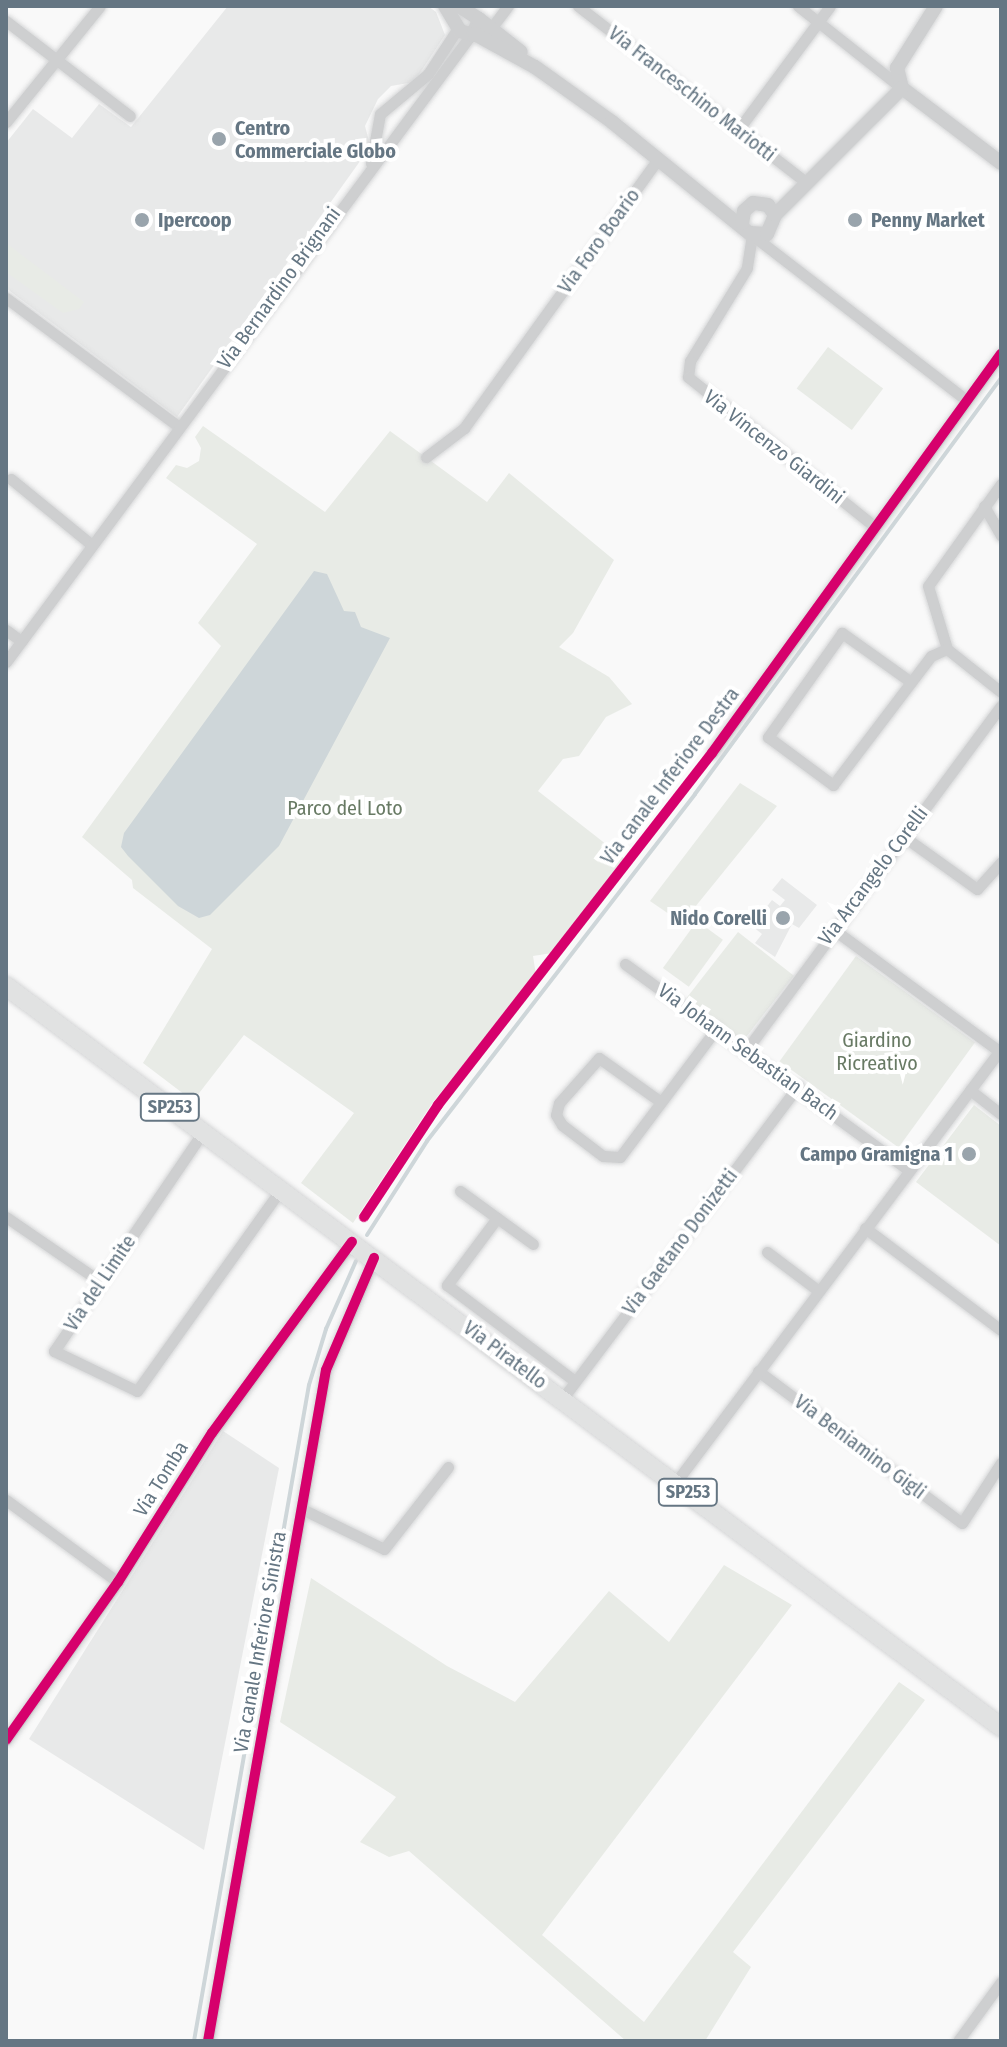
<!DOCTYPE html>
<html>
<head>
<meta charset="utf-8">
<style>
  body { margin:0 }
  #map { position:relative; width:1007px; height:2047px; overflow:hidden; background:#f9f9f9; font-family:"Fira Sans Condensed",sans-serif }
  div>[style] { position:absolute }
  .built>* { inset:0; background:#e8e9e9 }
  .green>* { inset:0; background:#e8ebe6; transform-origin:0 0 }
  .water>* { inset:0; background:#ced6d9 }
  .stream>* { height:4px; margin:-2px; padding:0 2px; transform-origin:2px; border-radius:2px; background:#ced6d9 }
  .roads { filter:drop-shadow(0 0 2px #d5d6d7) drop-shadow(0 0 2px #d5d6d7) }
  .minor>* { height:11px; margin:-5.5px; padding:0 5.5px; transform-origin:5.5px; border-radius:5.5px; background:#cecfd0 }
  .tertiary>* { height:14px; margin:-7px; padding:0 7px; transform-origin:7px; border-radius:7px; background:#cecfd0 }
  .primary>* { height:18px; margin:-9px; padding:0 9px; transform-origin:9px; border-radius:9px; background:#e1e2e2 }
  .cycleway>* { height:10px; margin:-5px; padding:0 5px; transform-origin:5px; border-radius:5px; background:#d6006c }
  .dots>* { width:22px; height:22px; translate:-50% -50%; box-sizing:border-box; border:4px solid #fff; border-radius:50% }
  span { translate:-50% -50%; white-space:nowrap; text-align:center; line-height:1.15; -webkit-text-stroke:8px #fff; paint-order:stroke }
  .shield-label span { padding:2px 6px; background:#fff; border:2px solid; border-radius:6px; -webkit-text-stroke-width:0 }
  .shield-label { font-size:18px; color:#657683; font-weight:700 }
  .street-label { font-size:20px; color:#657683 }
  .poi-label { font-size:20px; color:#657683; font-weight:700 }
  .left { translate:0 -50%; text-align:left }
  .right { translate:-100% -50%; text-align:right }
  .park-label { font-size:20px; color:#687a64 }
  .frame { position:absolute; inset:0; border:8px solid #657683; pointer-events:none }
</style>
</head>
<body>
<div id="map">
  <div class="built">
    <i style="clip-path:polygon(228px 6px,428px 6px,436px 12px,445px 35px,414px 82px,391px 86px,378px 99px,365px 126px,370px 145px,363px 157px,177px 417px,6px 288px,6px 143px,33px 109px,72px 138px,99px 104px,131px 127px)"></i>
    <i style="clip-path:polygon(782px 878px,817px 905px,799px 928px,792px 924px,775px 957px,755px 943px,762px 934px,752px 926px,772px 900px,780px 906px,785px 900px,772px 890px)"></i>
    <i style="clip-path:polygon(223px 1431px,279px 1468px,204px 1850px,29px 1739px)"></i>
  </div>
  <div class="green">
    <i style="clip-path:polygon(6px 243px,84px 302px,79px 309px,63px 313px,6px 272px)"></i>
    <i style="left:828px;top:347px;width:69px;height:52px;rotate:37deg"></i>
    <i style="clip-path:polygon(203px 426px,325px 512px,390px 431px,487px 502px,509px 473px,614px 560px,573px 633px,559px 647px,609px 677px,632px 704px,606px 717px,579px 756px,563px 759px,538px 791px,625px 859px,552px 953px,533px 956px,536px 975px,433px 1102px,353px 1223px,301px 1183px,354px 1113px,244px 1035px,193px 1101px,143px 1063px,212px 949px,133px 888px,132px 880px,82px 837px,221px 646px,198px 623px,257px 544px,166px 478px,176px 465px,187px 468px,199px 461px,201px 448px,195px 437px)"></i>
    <i style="clip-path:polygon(740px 783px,777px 806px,682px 923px,650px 901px)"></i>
    <i style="left:697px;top:921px;width:32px;height:58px;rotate:36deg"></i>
    <i style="left:738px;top:932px;width:71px;height:84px;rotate:38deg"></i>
    <i style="left:856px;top:956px;width:147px;height:130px;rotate:36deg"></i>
    <i style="clip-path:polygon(974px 1105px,1001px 1126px,1001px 1246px,916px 1182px)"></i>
    <i style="clip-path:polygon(724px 1565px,792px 1605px,542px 1935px,644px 2022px,899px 1682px,925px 1700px,733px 1952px,751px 1967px,705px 2041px,626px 2041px,409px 1851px,389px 1857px,360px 1842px,396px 1797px,280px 1722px,311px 1578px,447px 1666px,515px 1702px,609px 1591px,669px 1642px)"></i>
  </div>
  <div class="water">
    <i style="clip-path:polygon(314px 571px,327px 574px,344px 611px,355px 612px,361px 627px,390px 638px,279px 846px,210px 915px,199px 918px,178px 906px,128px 856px,121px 847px,124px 833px)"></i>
  </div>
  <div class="stream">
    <i style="left:367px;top:1235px;width:112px;rotate:-57.4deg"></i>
    <i style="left:427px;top:1141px;width:438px;rotate:-52.3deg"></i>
    <i style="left:695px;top:794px;width:516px;rotate:-53.66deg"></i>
    <i style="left:194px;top:2041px;width:666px;rotate:-80.06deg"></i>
    <i style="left:309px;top:1385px;width:59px;rotate:-73.1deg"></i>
    <i style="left:326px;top:1329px;width:74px;rotate:-66.2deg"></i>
  </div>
  <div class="roads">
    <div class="minor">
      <i style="left:578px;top:6px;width:288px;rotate:37.7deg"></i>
      <i style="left:798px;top:6px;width:132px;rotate:38.3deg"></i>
      <i style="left:6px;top:21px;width:156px;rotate:37.5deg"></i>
      <i style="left:492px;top:27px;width:26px;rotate:-53deg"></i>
      <i style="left:6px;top:122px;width:149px;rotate:-51deg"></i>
      <i style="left:738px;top:130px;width:154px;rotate:-53.4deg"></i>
      <i style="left:371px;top:163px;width:50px;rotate:-79.6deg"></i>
      <i style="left:380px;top:114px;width:62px;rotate:-39.8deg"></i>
      <i style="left:428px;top:74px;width:55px;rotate:-56.9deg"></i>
      <i style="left:752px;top:235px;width:33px;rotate:99deg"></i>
      <i style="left:747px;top:268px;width:109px;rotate:121.5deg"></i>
      <i style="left:690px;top:361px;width:16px;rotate:97deg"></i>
      <i style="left:688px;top:377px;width:237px;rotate:38.7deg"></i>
      <i style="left:752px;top:235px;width:270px;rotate:37.6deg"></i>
      <i style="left:6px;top:298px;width:214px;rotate:36.7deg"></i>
      <i style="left:426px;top:457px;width:48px;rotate:-37.3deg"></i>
      <i style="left:464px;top:428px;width:332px;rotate:-54.2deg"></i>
      <i style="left:11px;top:479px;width:104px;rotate:39.2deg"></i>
      <i style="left:1001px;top:484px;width:125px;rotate:125.6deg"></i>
      <i style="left:928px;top:586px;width:66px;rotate:73.2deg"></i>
      <i style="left:947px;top:649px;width:69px;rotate:38.5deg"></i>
      <i style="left:984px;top:506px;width:34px;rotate:60deg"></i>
      <i style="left:6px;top:630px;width:19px;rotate:36deg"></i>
      <i style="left:6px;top:662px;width:779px;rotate:-53.45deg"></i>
      <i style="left:911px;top:682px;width:85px;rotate:-144.6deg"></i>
      <i style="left:842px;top:633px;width:128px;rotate:125.4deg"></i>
      <i style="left:768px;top:737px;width:81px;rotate:36.4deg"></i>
      <i style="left:833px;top:785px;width:162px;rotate:-52.8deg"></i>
      <i style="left:931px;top:656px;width:17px;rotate:-24deg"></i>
      <i style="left:712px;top:753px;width:493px;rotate:-54.1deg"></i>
      <i style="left:903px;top:836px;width:91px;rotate:35.6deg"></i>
      <i style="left:977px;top:889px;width:36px;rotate:-48deg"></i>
      <i style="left:833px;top:929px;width:206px;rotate:36.3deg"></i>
      <i style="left:625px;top:964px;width:351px;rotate:36deg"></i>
      <i style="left:747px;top:1049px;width:427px;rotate:-53.5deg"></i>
      <i style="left:970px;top:1090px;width:39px;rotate:38deg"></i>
      <i style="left:661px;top:1102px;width:76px;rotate:-144.6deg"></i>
      <i style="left:599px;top:1058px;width:60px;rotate:131.6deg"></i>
      <i style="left:559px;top:1103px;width:12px;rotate:104deg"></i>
      <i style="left:556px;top:1115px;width:12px;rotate:59deg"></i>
      <i style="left:562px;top:1125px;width:51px;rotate:37.1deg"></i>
      <i style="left:603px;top:1156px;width:17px;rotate:3deg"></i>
      <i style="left:620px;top:1157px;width:161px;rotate:-53.1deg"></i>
      <i style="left:203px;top:1132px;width:265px;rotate:124.2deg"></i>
      <i style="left:54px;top:1351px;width:92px;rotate:25.7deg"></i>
      <i style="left:137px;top:1391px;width:248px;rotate:-54.5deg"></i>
      <i style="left:460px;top:1191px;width:90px;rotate:36deg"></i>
      <i style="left:6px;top:1217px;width:115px;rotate:34.4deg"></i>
      <i style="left:497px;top:1218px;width:84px;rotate:126.7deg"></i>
      <i style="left:447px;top:1285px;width:160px;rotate:36.9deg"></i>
      <i style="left:865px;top:1228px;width:170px;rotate:36.9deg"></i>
      <i style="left:767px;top:1252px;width:65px;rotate:36.9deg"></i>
      <i style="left:758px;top:1371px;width:254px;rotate:36.7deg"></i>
      <i style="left:962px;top:1523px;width:72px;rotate:-57deg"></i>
      <i style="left:563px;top:1398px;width:391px;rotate:-53deg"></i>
      <i style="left:676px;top:1482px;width:541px;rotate:-53.11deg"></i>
      <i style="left:6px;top:1500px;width:139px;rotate:36.2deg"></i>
      <i style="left:302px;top:1509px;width:91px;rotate:26deg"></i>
      <i style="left:384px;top:1549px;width:104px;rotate:-52deg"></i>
      <i style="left:6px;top:1740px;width:194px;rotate:-54.7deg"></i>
      <i style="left:118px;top:1582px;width:176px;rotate:-57.8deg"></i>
      <i style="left:212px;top:1433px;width:237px;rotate:-53.8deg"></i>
      <i style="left:208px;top:2041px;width:681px;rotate:-80.03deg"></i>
      <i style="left:326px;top:1370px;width:122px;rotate:-66.8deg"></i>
      <i style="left:958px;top:2041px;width:73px;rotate:-53.9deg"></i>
    </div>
    <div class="tertiary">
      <i style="left:445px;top:6px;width:29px;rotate:59deg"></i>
      <i style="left:460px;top:31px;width:14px;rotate:17deg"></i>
      <i style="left:473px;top:35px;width:17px;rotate:-69deg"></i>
      <i style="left:479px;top:19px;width:24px;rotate:-147deg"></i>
      <i style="left:479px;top:19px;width:53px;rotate:38.2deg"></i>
      <i style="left:475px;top:34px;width:68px;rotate:28.8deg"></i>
      <i style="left:535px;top:67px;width:95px;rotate:35.5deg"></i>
      <i style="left:612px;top:122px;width:176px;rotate:39deg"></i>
      <i style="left:749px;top:233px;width:18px;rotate:3deg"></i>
      <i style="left:767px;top:234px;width:21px;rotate:-67deg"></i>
      <i style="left:775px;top:215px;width:12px;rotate:-125deg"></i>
      <i style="left:768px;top:205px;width:15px;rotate:-172deg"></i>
      <i style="left:753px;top:203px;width:12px;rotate:138deg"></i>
      <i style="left:744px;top:211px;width:12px;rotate:99deg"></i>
      <i style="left:902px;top:88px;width:124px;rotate:37.1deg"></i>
      <i style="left:902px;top:88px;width:21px;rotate:-104deg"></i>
      <i style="left:897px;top:68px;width:73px;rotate:-57.8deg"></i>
      <i style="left:775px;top:215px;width:180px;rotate:-45deg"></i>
    </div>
    <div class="primary">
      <i style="left:6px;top:986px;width:1241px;rotate:36.68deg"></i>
    </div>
  </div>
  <div class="cycleway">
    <i style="left:364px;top:1217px;width:134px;rotate:-56.5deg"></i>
    <i style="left:438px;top:1105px;width:446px;rotate:-52.1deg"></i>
    <i style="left:712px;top:753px;width:493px;rotate:-54.1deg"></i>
    <i style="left:6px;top:1740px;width:194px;rotate:-54.7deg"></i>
    <i style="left:118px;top:1582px;width:176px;rotate:-57.8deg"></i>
    <i style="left:212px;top:1433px;width:237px;rotate:-53.8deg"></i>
    <i style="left:208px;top:2041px;width:681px;rotate:-80.03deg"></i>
    <i style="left:326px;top:1370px;width:122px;rotate:-66.8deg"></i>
  </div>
  <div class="dots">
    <i style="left:219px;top:139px;background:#99a4ac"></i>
    <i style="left:142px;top:220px;background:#99a4ac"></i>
    <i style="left:855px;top:220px;background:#99a4ac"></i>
    <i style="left:783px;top:918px;background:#99a4ac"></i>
    <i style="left:969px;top:1154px;background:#99a4ac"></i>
  </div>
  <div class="shield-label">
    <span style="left:170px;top:1107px">SP253</span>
    <span style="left:688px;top:1492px">SP253</span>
  </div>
  <div class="street-label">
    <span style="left:692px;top:94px;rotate:38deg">Via Franceschino Mariotti</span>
    <span style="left:599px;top:241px;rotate:-54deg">Via Foro Boario</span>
    <span style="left:279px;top:288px;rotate:-54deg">Via Bernardino Brignani</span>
    <span style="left:774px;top:447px;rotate:38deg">Via Vincenzo Giardini</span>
    <span style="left:670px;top:776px;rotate:-53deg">Via canale Inferiore Destra</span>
    <span style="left:873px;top:876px;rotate:-53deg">Via Arcangelo Corelli</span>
    <span style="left:748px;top:1052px;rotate:36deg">Via Johann Sebastian Bach</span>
    <span style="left:680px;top:1242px;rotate:-53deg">Via Gaetano Donizetti</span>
    <span style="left:100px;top:1283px;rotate:-56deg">Via del Limite</span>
    <span style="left:505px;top:1355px;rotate:37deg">Via Piratello</span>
    <span style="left:860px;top:1447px;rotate:37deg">Via Beniamino Gigli</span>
    <span style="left:161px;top:1479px;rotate:-58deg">Via Tomba</span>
    <span style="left:260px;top:1642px;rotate:-80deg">Via canale Inferiore Sinistra</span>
  </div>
  <div class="poi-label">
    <span class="left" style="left:235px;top:140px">Centro<br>Commerciale Globo</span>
    <span class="left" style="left:158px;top:220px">Ipercoop</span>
    <span class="left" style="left:871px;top:220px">Penny Market</span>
    <span class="right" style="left:767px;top:918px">Nido Corelli</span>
    <span class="right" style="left:953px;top:1154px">Campo Gramigna 1</span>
  </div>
  <div class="park-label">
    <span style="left:345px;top:808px">Parco del Loto</span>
    <span style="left:877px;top:1052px">Giardino<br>Ricreativo</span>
  </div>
  <div class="frame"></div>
</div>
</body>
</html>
